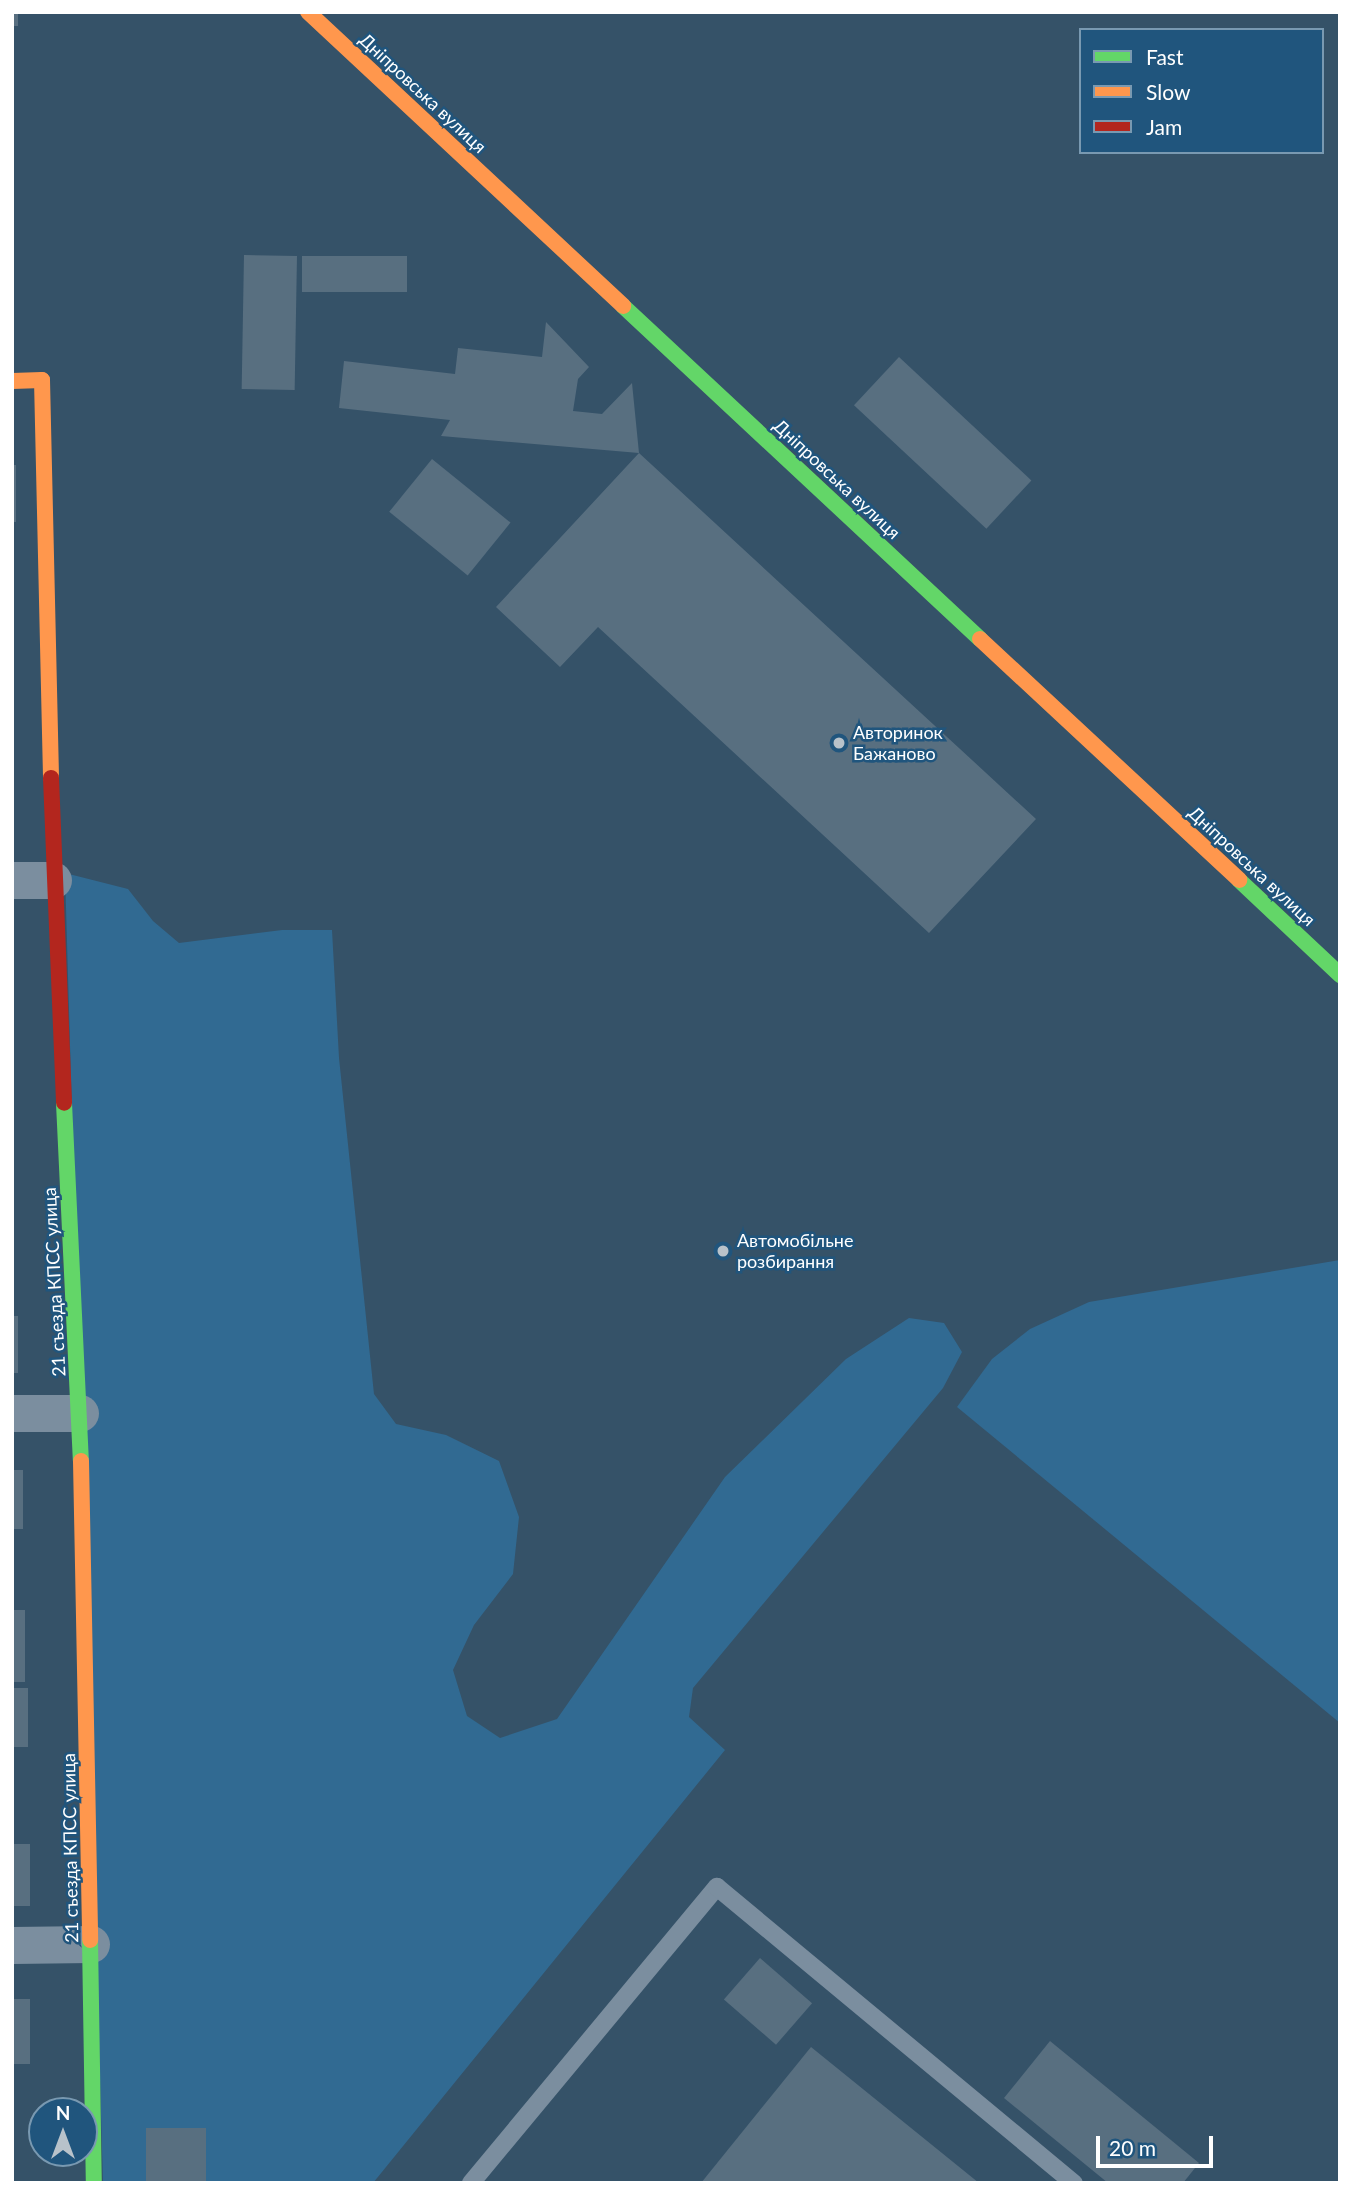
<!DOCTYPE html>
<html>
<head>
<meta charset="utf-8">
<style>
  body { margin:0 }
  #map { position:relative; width:1352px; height:2195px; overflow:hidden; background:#355268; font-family:Lato,sans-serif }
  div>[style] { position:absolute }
  .green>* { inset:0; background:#316a92 }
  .building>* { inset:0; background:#586f80; transform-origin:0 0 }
  .lane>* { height:18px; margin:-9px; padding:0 9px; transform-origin:9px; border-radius:9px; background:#7b8e9f }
  .street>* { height:37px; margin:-18.5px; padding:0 18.5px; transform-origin:18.5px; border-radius:18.5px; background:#7b8e9f }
  .fast>* { height:16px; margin:-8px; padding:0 8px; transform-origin:8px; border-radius:8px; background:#63d668 }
  .slow>* { height:16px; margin:-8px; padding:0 8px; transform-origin:8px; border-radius:8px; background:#ff974d }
  .jam>* { height:16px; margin:-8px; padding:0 8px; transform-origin:8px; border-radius:8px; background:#b3261e }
  .dots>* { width:19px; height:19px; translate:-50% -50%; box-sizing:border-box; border:4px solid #20557d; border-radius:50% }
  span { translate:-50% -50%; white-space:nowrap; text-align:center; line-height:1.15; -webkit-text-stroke:5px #20557d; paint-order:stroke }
  .street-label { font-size:18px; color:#fff }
  .poi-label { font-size:18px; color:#fff }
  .left { translate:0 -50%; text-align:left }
  .frame { position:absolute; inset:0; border:14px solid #fff; pointer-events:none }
  .legend { position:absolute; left:1079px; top:28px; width:245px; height:126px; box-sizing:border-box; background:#20557d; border:2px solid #7999b1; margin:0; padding:9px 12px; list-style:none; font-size:21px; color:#fff }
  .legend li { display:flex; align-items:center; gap:14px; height:35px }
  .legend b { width:35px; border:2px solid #7999b1 }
  .north { position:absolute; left:28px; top:2097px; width:70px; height:70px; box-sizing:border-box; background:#20557d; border:2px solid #7999b1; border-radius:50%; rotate:0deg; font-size:19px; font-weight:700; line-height:28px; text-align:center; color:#fff }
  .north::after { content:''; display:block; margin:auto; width:24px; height:32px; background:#b8c2ca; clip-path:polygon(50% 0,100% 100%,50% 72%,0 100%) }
  .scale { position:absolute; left:1096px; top:2136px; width:117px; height:32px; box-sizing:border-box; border:4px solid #fff; border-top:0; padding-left:9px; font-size:21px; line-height:24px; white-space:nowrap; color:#fff; -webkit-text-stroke:5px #20557d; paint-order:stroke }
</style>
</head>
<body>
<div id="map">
  <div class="green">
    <i style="clip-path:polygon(65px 873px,128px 889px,153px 921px,179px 943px,282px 930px,332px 930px,339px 1058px,374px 1394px,396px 1424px,446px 1435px,499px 1461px,519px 1517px,513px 1574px,474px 1625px,453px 1670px,467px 1716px,500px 1738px,557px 1719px,725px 1477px,846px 1359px,909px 1318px,944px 1323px,962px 1352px,943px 1388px,693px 1688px,689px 1717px,725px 1750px,373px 2183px,103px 2183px)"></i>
    <i style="clip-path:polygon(1340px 1260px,1340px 1723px,957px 1407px,992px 1359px,1030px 1329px,1089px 1302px)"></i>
  </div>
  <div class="building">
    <i style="left:12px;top:12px;width:6px;height:14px"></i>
    <i style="left:244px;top:255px;width:53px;height:134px;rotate:1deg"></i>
    <i style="left:302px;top:256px;width:105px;height:36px"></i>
    <i style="clip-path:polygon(546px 322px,589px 367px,578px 379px,573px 411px,602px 414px,632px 383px,639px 453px,441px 436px,450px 420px,339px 408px,344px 361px,455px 374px,458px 348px,542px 357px)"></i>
    <i style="left:899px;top:357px;width:181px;height:66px;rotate:43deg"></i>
    <i style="clip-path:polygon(639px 453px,1036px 819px,929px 933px,598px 627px,560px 667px,496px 607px)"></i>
    <i style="left:432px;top:459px;width:101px;height:68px;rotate:39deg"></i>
    <i style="left:12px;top:465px;width:4px;height:57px"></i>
    <i style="left:12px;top:1316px;width:6px;height:57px"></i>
    <i style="left:12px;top:1470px;width:11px;height:59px"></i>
    <i style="left:12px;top:1610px;width:13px;height:72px"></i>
    <i style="left:12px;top:1688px;width:16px;height:59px"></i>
    <i style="left:12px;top:1844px;width:18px;height:62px"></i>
    <i style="left:760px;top:1958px;width:69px;height:55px;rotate:41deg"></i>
    <i style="left:12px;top:1999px;width:18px;height:65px"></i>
    <i style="clip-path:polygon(1050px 2041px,1199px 2163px,1183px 2183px,1108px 2183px,1004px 2098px)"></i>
    <i style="clip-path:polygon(811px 2047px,979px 2183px,701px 2183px)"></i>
    <i style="left:146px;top:2128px;width:60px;height:55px"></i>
  </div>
  <div class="lane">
    <i style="left:471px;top:2183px;width:385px;rotate:-50.3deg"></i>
    <i style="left:717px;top:1887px;width:464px;rotate:39.7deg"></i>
  </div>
  <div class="street">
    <i style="left:12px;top:880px;width:41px"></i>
    <i style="left:12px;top:1413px;width:68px"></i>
    <i style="left:12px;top:1945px;width:79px;rotate:-0.7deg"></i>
  </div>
  <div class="fast">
    <i style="left:623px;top:306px;width:488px;rotate:43deg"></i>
    <i style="left:1239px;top:880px;width:139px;rotate:43.2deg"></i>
    <i style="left:64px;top:1103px;width:358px;rotate:87.3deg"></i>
    <i style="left:90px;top:1940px;width:243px;rotate:89.1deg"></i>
  </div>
  <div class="slow">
    <i style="left:308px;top:12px;width:431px;rotate:43deg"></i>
    <i style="left:12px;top:381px;width:30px;rotate:-2deg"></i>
    <i style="left:42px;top:380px;width:398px;rotate:88.7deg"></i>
    <i style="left:980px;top:639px;width:354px;rotate:42.9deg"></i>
    <i style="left:81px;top:1461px;width:479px;rotate:88.9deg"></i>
  </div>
  <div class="jam">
    <i style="left:51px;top:778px;width:325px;rotate:87.7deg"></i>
  </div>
  <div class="dots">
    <i style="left:839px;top:743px;background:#b8c2ca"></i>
    <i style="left:723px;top:1251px;background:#b8c2ca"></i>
  </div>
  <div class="street-label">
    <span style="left:423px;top:93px;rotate:43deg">Дніпровська вулиця</span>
    <span style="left:837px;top:479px;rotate:43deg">Дніпровська вулиця</span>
    <span style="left:1252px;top:866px;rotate:43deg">Дніпровська вулиця</span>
    <span style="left:54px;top:1282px;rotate:-93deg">21 съезда КПСС улица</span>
    <span style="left:70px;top:1848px;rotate:-91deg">21 съезда КПСС улица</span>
  </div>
  <div class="poi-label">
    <span class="left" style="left:853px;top:743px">Авторинок<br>Бажаново</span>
    <span class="left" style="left:737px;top:1251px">Автомобільне<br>розбирання</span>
  </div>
  <div class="frame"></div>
  <ul class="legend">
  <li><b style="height:9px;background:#63d668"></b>Fast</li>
  <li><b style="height:9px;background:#ff974d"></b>Slow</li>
  <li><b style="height:9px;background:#b3261e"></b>Jam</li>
  </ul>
  <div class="north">N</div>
  <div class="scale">20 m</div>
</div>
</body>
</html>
